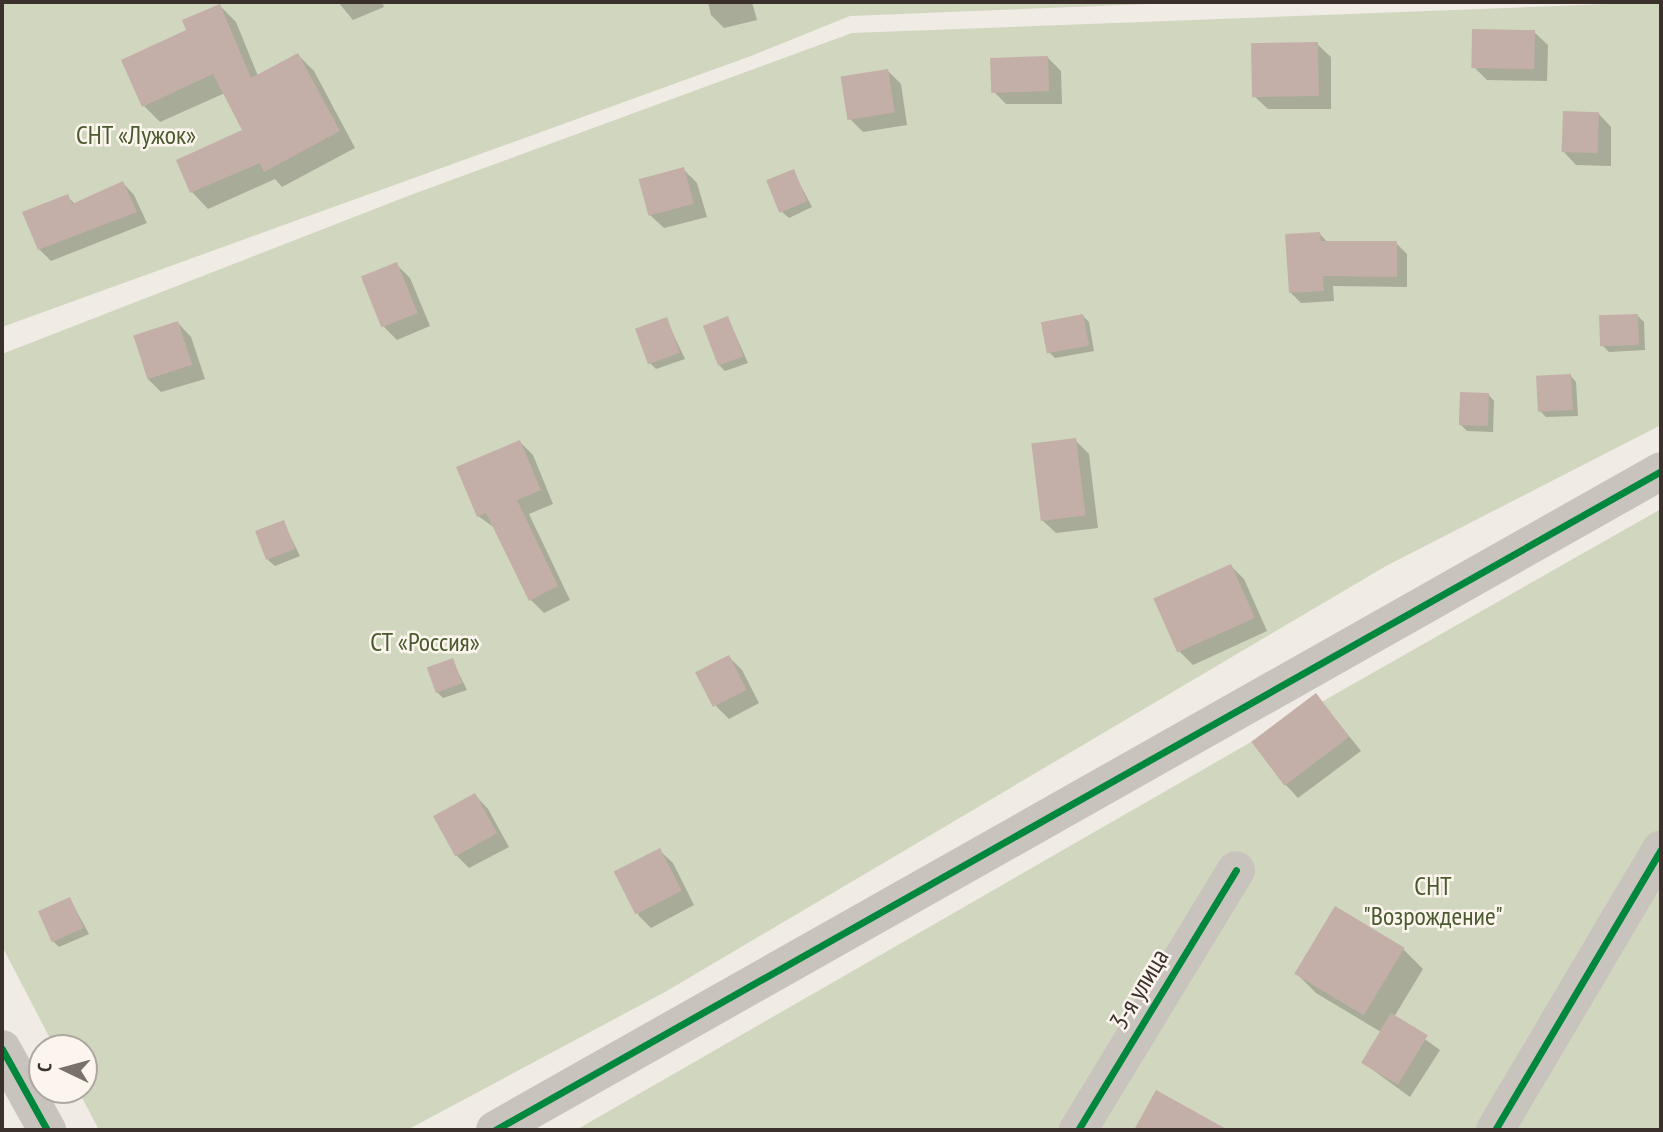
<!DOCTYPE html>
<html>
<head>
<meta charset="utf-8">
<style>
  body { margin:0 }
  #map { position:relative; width:1663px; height:1132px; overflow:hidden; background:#f0ebe5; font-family:"PT Sans Narrow",sans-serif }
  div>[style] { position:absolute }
  .green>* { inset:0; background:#d1d6bf }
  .shadow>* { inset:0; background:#0003 }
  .building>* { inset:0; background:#c3afa7; transform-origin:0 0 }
  .minor>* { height:38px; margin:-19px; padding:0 19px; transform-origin:19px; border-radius:19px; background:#c9c3be }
  .cycleway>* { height:7px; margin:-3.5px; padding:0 3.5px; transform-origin:3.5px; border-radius:3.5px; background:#00873e }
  span { translate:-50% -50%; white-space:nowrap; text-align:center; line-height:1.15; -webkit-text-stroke:5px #fbf5ee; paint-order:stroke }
  .park-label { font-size:26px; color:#4a5a2e }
  .street-label { font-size:26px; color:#3b302b }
  .frame { position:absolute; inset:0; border:4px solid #3b302b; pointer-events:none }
  .north { position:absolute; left:28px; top:1034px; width:70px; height:70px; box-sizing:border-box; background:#fbf5ee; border:2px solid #aea6a0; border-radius:50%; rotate:275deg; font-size:19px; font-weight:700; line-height:28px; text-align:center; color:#3b302b }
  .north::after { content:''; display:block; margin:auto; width:24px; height:32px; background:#7a716c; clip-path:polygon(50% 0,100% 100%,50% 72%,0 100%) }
</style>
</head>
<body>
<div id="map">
  <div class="green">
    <i style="clip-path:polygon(2px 2px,1198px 2px,850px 16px,751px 56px,2px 327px)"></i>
    <i style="clip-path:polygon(1661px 2px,1661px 425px,1386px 566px,665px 992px,407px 1130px,99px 1130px,78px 1090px,84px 1090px,84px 1048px,55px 1048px,2px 946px,2px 354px,408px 196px,852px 33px)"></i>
    <i style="clip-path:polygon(1661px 509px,1661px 1130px,576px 1130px,1251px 742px)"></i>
  </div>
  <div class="shadow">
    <i style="clip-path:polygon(338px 2px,382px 2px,384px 7px,353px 20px)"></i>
    <i style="clip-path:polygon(708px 2px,752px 2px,757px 20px,724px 28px,711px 15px)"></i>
    <i style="clip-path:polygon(220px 6px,236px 22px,258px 76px,298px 55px,314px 71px,355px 148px,282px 187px,275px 179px,208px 209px,192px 192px,245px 131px,225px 93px,160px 122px,144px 106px,188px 31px)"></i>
    <i style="clip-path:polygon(1534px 32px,1548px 45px,1547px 81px,1487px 80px,1474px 67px)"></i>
    <i style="clip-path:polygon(1317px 44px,1331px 57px,1331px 109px,1268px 109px,1254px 96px)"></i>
    <i style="clip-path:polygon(1048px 58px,1061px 71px,1062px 104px,1006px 104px,993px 91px)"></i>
    <i style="clip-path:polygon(887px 70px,901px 84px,907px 125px,863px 132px,849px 118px)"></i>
    <i style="clip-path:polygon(1598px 113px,1611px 127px,1611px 166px,1576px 165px,1563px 151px)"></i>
    <i style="clip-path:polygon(683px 169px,697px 183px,707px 217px,664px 228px,650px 215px)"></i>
    <i style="clip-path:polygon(793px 171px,812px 207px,789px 218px,782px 212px)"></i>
    <i style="clip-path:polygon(123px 183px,134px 195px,147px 223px,51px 261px,39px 249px,67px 196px,75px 204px)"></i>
    <i style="clip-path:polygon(1320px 234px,1328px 243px,1396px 243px,1407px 254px,1407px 287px,1333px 286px,1334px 301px,1301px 303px,1290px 292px)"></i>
    <i style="clip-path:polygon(396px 264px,410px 278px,430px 326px,397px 340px,384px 327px)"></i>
    <i style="clip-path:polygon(1637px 315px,1644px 322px,1645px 350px,1609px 352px,1603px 346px)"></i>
    <i style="clip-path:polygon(1083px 316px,1089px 322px,1094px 351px,1055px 358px,1048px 351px)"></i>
    <i style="clip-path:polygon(728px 318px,748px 363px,725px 371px,719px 365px)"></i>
    <i style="clip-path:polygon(666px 319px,685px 359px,656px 369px,650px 363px)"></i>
    <i style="clip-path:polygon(178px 323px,191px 337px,205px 379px,161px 392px,148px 379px)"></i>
    <i style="clip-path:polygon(1570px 375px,1576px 382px,1578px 416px,1546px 417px,1540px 411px)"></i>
    <i style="clip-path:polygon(1488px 394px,1494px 401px,1493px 432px,1467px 431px,1461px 425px)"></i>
    <i style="clip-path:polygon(1075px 440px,1089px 454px,1098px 528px,1056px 533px,1042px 520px)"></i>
    <i style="clip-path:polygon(520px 442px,533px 455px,553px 504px,529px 514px,570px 600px,544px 613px,530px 599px,495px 528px,478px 516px)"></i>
    <i style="clip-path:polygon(283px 522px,300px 556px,275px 566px,268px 560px)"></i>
    <i style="clip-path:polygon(1231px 566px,1244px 579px,1267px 631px,1193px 665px,1179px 651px,1156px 599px)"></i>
    <i style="clip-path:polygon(729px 657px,742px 670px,759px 703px,729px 719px,716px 706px)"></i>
    <i style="clip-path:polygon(452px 660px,467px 690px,443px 698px,437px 692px)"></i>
    <i style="clip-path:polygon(1316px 695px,1361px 751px,1298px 798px,1285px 784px)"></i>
    <i style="clip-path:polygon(475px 795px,488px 809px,509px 847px,469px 868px,456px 855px)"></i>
    <i style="clip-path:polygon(659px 850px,673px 863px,694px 905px,651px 928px,638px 915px)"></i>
    <i style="clip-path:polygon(70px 899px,89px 934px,59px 947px,53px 941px)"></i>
    <i style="clip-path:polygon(1336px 908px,1403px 949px,1423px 969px,1394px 1017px,1440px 1050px,1410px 1097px,1362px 1062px,1381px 1032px,1316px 993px,1296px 973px)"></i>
  </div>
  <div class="building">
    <i style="clip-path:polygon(220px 4px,251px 78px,298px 53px,340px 131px,264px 172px,260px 163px,190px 193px,176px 160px,242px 130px,213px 74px,142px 107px,121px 60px,186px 30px,182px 20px)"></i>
    <i style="left:1472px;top:29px;width:63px;height:39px;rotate:1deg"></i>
    <i style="left:1318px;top:42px;width:54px;height:67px;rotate:89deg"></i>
    <i style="left:1048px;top:56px;width:35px;height:58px;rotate:88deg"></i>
    <i style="left:888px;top:69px;width:44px;height:48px;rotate:81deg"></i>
    <i style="left:1563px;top:111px;width:36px;height:41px;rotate:2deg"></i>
    <i style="left:684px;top:167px;width:38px;height:47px;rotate:75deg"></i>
    <i style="left:794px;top:169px;width:35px;height:30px;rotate:68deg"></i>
    <i style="clip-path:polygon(123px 181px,137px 212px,38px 250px,22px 212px,68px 194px,72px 204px)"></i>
    <i style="clip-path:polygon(1320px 232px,1321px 241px,1397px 241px,1397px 277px,1323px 276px,1324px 291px,1289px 293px,1285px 234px)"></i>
    <i style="left:397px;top:262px;width:55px;height:39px;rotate:68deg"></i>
    <i style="left:1083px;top:314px;width:32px;height:43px;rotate:79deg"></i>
    <i style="left:1638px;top:314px;width:31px;height:39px;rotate:88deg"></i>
    <i style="left:728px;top:316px;width:43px;height:27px;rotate:69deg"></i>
    <i style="left:667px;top:317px;width:38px;height:34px;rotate:70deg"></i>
    <i style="left:178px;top:321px;width:46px;height:47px;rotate:72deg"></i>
    <i style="left:1571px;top:374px;width:36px;height:35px;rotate:87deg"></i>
    <i style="left:1460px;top:392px;width:29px;height:33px;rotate:2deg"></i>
    <i style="left:1076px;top:438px;width:78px;height:45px;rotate:83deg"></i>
    <i style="clip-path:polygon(520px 440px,541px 490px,517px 500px,558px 586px,529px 601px,486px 513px,477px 517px,456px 467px)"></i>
    <i style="left:284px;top:520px;width:31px;height:31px;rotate:69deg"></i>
    <i style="left:1231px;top:564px;width:59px;height:85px;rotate:66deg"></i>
    <i style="left:729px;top:655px;width:39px;height:38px;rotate:63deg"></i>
    <i style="left:453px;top:658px;width:27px;height:28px;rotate:70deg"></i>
    <i style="left:1316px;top:693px;width:55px;height:81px;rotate:53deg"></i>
    <i style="left:475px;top:793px;width:46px;height:48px;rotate:61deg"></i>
    <i style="left:660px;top:848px;width:48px;height:52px;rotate:63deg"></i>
    <i style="left:70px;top:897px;width:34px;height:35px;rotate:66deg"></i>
    <i style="left:1335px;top:906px;width:81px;height:79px;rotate:31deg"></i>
    <i style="left:1391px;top:1013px;width:43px;height:58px;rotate:31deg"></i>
    <i style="clip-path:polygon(1156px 1090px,1228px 1130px,1134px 1130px)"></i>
  </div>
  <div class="minor">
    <i style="left:2px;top:1049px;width:93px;rotate:60.9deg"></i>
    <i style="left:495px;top:1130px;width:1339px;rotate:-29.47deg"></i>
    <i style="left:1078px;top:1130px;width:304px;rotate:-58.7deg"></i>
    <i style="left:1495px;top:1130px;width:326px;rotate:-59.4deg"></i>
  </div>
  <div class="cycleway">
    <i style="left:2px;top:1049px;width:93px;rotate:60.9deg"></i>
    <i style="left:495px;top:1130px;width:1339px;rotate:-29.47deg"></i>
    <i style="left:1078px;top:1130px;width:304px;rotate:-58.7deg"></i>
    <i style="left:1495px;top:1130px;width:326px;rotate:-59.4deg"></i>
  </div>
  <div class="park-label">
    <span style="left:136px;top:135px">СНТ «Лужок»</span>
    <span style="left:425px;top:642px">СТ «Россия»</span>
    <span style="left:1433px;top:901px">СНТ<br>"Возрождение"</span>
  </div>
  <div class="street-label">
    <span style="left:1139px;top:989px;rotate:-59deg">3-я улица</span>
  </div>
  <div class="frame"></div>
  <div class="north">С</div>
</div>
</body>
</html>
